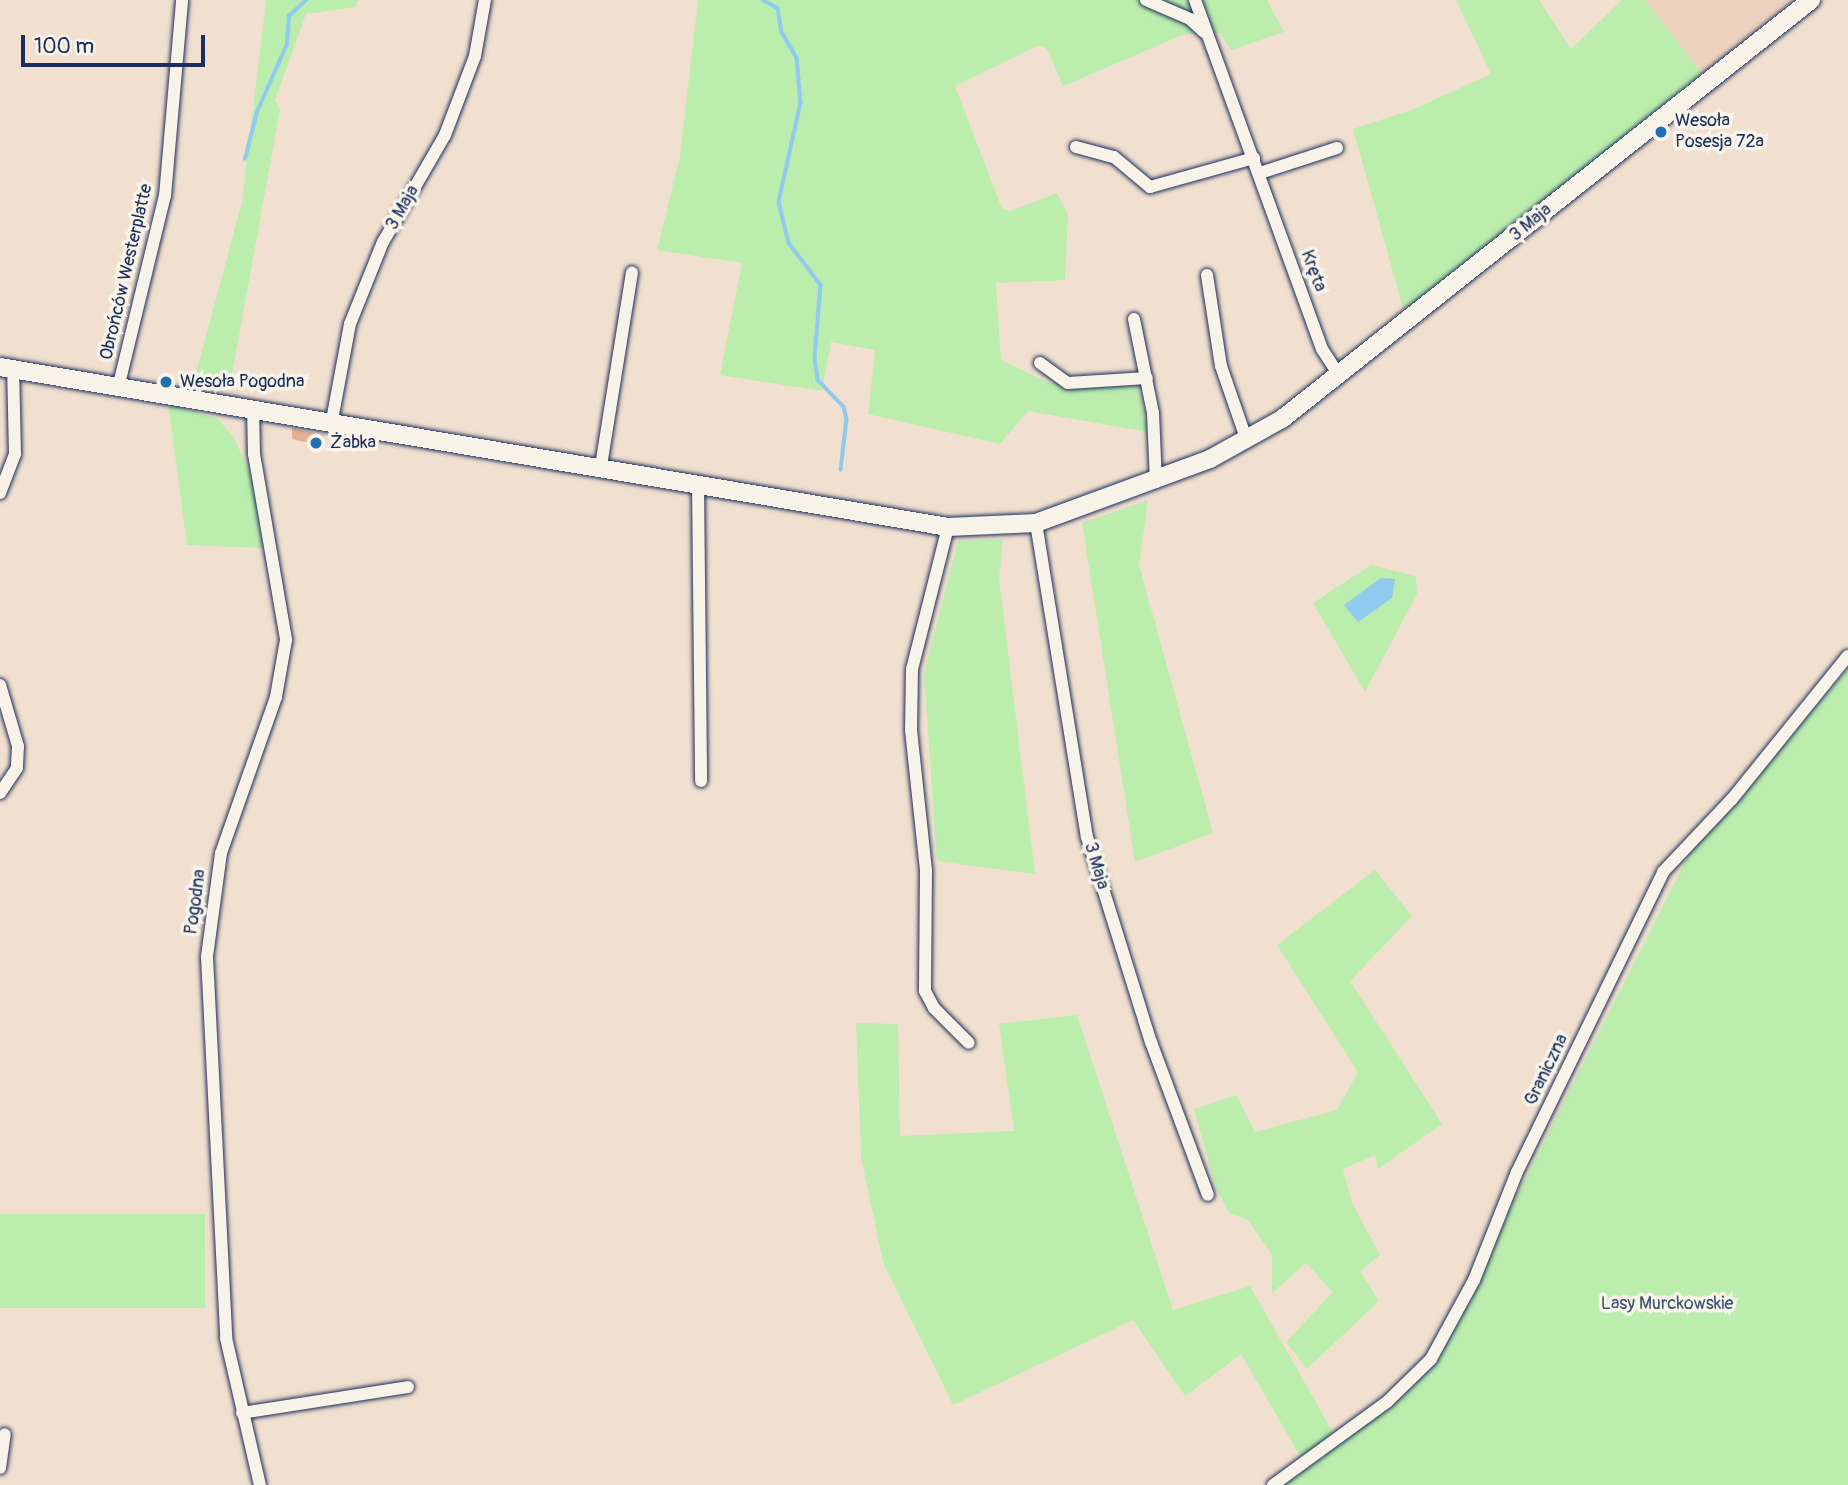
<!DOCTYPE html>
<html>
<head>
<meta charset="utf-8">
<style>
  body { margin:0 }
  #map { position:relative; width:1848px; height:1485px; overflow:hidden; background:#f1e0cf; font-family:Pangolin,sans-serif }
  div>[style] { position:absolute }
  .built>* { inset:0; background:#edd2bd }
  .green>* { inset:0; background:#bbedad; transform-origin:0 0 }
  .water>* { inset:0; background:#8fcaef }
  .stream>* { height:3.5px; margin:-1.75px; padding:0 1.75px; transform-origin:1.75px; border-radius:1.75px; background:#8fcaef }
  .building>* { inset:0; background:#e3b394 }
  .roads { filter:drop-shadow(0 0 2px #1b2f5e) drop-shadow(0 0 2px #1b2f5e) }
  .street>* { height:12px; margin:-6px; padding:0 6px; transform-origin:6px; border-radius:6px; background:#f7f3e8 }
  .secondary>* { height:18px; margin:-9px; padding:0 9px; transform-origin:9px; border-radius:9px; background:#f7f3e8 }
  .dots>* { width:19px; height:19px; translate:-50% -50%; box-sizing:border-box; border:4px solid #f7f3e8; border-radius:50% }
  span { translate:-50% -50%; white-space:nowrap; text-align:center; line-height:1.15; -webkit-text-stroke:7px #f7f3e8; paint-order:stroke }
  .poi-label { font-size:18px; color:#1b2f5e }
  .left { translate:0 -50%; text-align:left }
  .street-label { font-size:18px; color:#1b2f5e }
  .park-label { font-size:18px; color:#3b556e }
  .scale { position:absolute; left:21px; top:35px; width:184px; height:32px; box-sizing:border-box; border:4px solid #1b2f5e; border-top:0; padding-left:9px; font-size:21px; line-height:24px; white-space:nowrap; color:#1b2f5e; -webkit-text-stroke:5px #f7f3e8; paint-order:stroke }
</style>
</head>
<body>
<div id="map">
  <div class="built">
    <i style="clip-path:polygon(1645px 0,1795px 0,1702px 73px)"></i>
  </div>
  <div class="green">
    <i style="clip-path:polygon(266px 0,358px 0,356px 7px,306px 14px,275px 100px,280px 110px,229px 391px,193px 384px,242px 202px)"></i>
    <i style="clip-path:polygon(698px 0,1267px 0,1284px 32px,1231px 50px,1220px 33px,1185px 34px,1063px 86px,1047px 49px,1039px 45px,955px 86px,1002px 209px,1011px 211px,1057px 193px,1068px 215px,1065px 280px,996px 283px,1001px 360px,1049px 383px,1138px 387px,1148px 432px,1028px 411px,1000px 444px,868px 414px,875px 350px,831px 342px,822px 391px,720px 375px,742px 263px,657px 250px,680px 156px)"></i>
    <i style="clip-path:polygon(1456px 0,1539px 0,1571px 49px,1622px 0,1645px 0,1702px 73px,1405px 315px,1353px 129px,1414px 109px,1491px 74px)"></i>
    <i style="clip-path:polygon(168px 403px,218px 419px,234px 438px,254px 481px,263px 548px,187px 545px)"></i>
    <i style="clip-path:polygon(1148px 500px,1139px 565px,1213px 833px,1135px 862px,1082px 523px)"></i>
    <i style="clip-path:polygon(1003px 539px,999px 578px,1035px 874px,937px 861px,924px 675px,958px 541px)"></i>
    <i style="clip-path:polygon(1371px 565px,1416px 576px,1417px 594px,1365px 692px,1313px 603px)"></i>
    <i style="clip-path:polygon(1848px 669px,1848px 1485px,1284px 1485px,1307px 1468px,1241px 1354px,1185px 1396px,1133px 1320px,953px 1405px,883px 1262px,861px 1157px,856px 1023px,898px 1024px,900px 1136px,1014px 1131px,999px 1024px,1077px 1015px,1173px 1310px,1250px 1286px,1340px 1445px,1438px 1357px,1476px 1292px,1511px 1207px,1689px 854px)"></i>
    <i style="clip-path:polygon(1375px 870px,1412px 916px,1350px 981px,1442px 1124px,1378px 1169px,1375px 1155px,1343px 1169px,1352px 1203px,1380px 1255px,1360px 1271px,1379px 1301px,1307px 1369px,1286px 1342px,1333px 1292px,1306px 1263px,1272px 1293px,1272px 1255px,1248px 1220px,1229px 1213px,1216px 1188px,1194px 1109px,1236px 1095px,1255px 1132px,1337px 1110px,1358px 1072px,1277px 945px)"></i>
    <i style="left:0;top:1214px;width:205px;height:94px"></i>
  </div>
  <div class="water">
    <i style="clip-path:polygon(1381px 578px,1395px 579px,1392px 598px,1358px 622px,1344px 605px)"></i>
  </div>
  <div class="stream">
    <i style="left:763px;top:0;width:17px;rotate:28deg"></i>
    <i style="left:778px;top:8px;width:24px;rotate:81deg"></i>
    <i style="left:782px;top:32px;width:30px;rotate:60deg"></i>
    <i style="left:797px;top:58px;width:45px;rotate:84.9deg"></i>
    <i style="left:801px;top:103px;width:101px;rotate:102.5deg"></i>
    <i style="left:779px;top:202px;width:42px;rotate:76.3deg"></i>
    <i style="left:789px;top:243px;width:53px;rotate:52.7deg"></i>
    <i style="left:821px;top:285px;width:73px;rotate:94.7deg"></i>
    <i style="left:815px;top:358px;width:22px;rotate:82deg"></i>
    <i style="left:818px;top:380px;width:37px;rotate:46deg"></i>
    <i style="left:844px;top:407px;width:12px;rotate:76deg"></i>
    <i style="left:847px;top:419px;width:51px;rotate:96.7deg"></i>
    <i style="left:245px;top:159px;width:49px;rotate:-75.7deg"></i>
    <i style="left:257px;top:112px;width:74px;rotate:-66.2deg"></i>
    <i style="left:287px;top:44px;width:28px;rotate:-86deg"></i>
    <i style="left:289px;top:16px;width:23px;rotate:-43deg"></i>
  </div>
  <div class="building">
    <i style="clip-path:polygon(292px 428px,324px 435px,321px 446px,292px 439px)"></i>
  </div>
  <div class="roads">
    <div class="street">
      <i style="left:1146px;top:0;width:48px;rotate:23.4deg"></i>
      <i style="left:1190px;top:19px;width:19px;rotate:43deg"></i>
      <i style="left:1195px;top:0;width:371px;rotate:70deg"></i>
      <i style="left:1322px;top:349px;width:33px;rotate:57deg"></i>
      <i style="left:1076px;top:147px;width:39px;rotate:15deg"></i>
      <i style="left:1114px;top:157px;width:47px;rotate:39.8deg"></i>
      <i style="left:1150px;top:187px;width:108px;rotate:-15.6deg"></i>
      <i style="left:1260px;top:173px;width:81px;rotate:-18deg"></i>
      <i style="left:1207px;top:275px;width:92px;rotate:81.3deg"></i>
      <i style="left:1221px;top:366px;width:79px;rotate:70.9deg"></i>
      <i style="left:1134px;top:319px;width:96px;rotate:78.6deg"></i>
      <i style="left:1153px;top:413px;width:69px;rotate:87.5deg"></i>
      <i style="left:1040px;top:363px;width:34px;rotate:36deg"></i>
      <i style="left:1068px;top:383px;width:79px;rotate:-3.6deg"></i>
      <i style="left:119px;top:384px;width:194px;rotate:-76.3deg"></i>
      <i style="left:165px;top:196px;width:197px;rotate:-85deg"></i>
      <i style="left:253px;top:407px;width:47px;rotate:88.8deg"></i>
      <i style="left:254px;top:454px;width:189px;rotate:80.2deg"></i>
      <i style="left:286px;top:640px;width:58px;rotate:100deg"></i>
      <i style="left:276px;top:697px;width:165px;rotate:109.4deg"></i>
      <i style="left:221px;top:853px;width:105px;rotate:97.7deg"></i>
      <i style="left:207px;top:957px;width:381px;rotate:87.1deg"></i>
      <i style="left:226px;top:1338px;width:151px;rotate:77deg"></i>
      <i style="left:332px;top:420px;width:98px;rotate:-79.4deg"></i>
      <i style="left:350px;top:324px;width:88px;rotate:-68.1deg"></i>
      <i style="left:383px;top:242px;width:124px;rotate:-59.9deg"></i>
      <i style="left:445px;top:135px;width:85px;rotate:-69.2deg"></i>
      <i style="left:475px;top:56px;width:57px;rotate:-79.9deg"></i>
      <i style="left:601px;top:466px;width:196px;rotate:-80.9deg"></i>
      <i style="left:698px;top:484px;width:297px;rotate:89.4deg"></i>
      <i style="left:0;top:493px;width:42px;rotate:-69deg"></i>
      <i style="left:15px;top:454px;width:86px;rotate:-91.3deg"></i>
      <i style="left:1036px;top:523px;width:318px;rotate:80.8deg"></i>
      <i style="left:1087px;top:837px;width:215px;rotate:72.7deg"></i>
      <i style="left:1151px;top:1042px;width:163px;rotate:69.6deg"></i>
      <i style="left:948px;top:527px;width:146px;rotate:104.2deg"></i>
      <i style="left:912px;top:669px;width:61px;rotate:90.9deg"></i>
      <i style="left:911px;top:730px;width:142px;rotate:83.9deg"></i>
      <i style="left:926px;top:871px;width:120px;rotate:90.5deg"></i>
      <i style="left:925px;top:991px;width:19px;rotate:62deg"></i>
      <i style="left:934px;top:1008px;width:49px;rotate:45deg"></i>
      <i style="left:0;top:685px;width:64px;rotate:73.6deg"></i>
      <i style="left:18px;top:746px;width:22px;rotate:93deg"></i>
      <i style="left:17px;top:768px;width:30px;rotate:124deg"></i>
      <i style="left:242px;top:1413px;width:168px;rotate:-8.9deg"></i>
      <i style="left:0;top:1468px;width:34px;rotate:-82deg"></i>
      <i style="left:1273px;top:1485px;width:142px;rotate:-36.1deg"></i>
      <i style="left:1388px;top:1401px;width:60px;rotate:-44.3deg"></i>
      <i style="left:1431px;top:1359px;width:90px;rotate:-61.4deg"></i>
      <i style="left:1474px;top:1280px;width:116px;rotate:-68.3deg"></i>
      <i style="left:1517px;top:1172px;width:334px;rotate:-64deg"></i>
      <i style="left:1663px;top:872px;width:100px;rotate:-46.6deg"></i>
      <i style="left:1732px;top:799px;width:184px;rotate:-51deg"></i>
    </div>
    <div class="secondary">
      <i style="left:0;top:367px;width:961px;rotate:9.58deg"></i>
      <i style="left:948px;top:527px;width:88px;rotate:-2.6deg"></i>
      <i style="left:1036px;top:523px;width:185px;rotate:-20.2deg"></i>
      <i style="left:1210px;top:459px;width:82px;rotate:-29.1deg"></i>
      <i style="left:1282px;top:419px;width:675px;rotate:-38.38deg"></i>
    </div>
  </div>
  <div class="dots">
    <i style="left:1661px;top:132px;background:#1f6fb2"></i>
    <i style="left:166px;top:382px;background:#1f6fb2"></i>
    <i style="left:316px;top:443px;background:#1f6fb2"></i>
  </div>
  <div class="poi-label">
    <span class="left" style="left:1675px;top:132px">Wesoła<br>Posesja 72a</span>
    <span class="left" style="left:180px;top:382px">Wesoła Pogodna</span>
    <span class="left" style="left:330px;top:443px">Żabka</span>
  </div>
  <div class="street-label">
    <span style="left:403px;top:208px;rotate:-60deg">3 Maja</span>
    <span style="left:1531px;top:223px;rotate:-39deg">3 Maja</span>
    <span style="left:1313px;top:271px;rotate:70deg">Kręta</span>
    <span style="left:127px;top:272px;rotate:-77deg">Obrońców Westerplatte</span>
    <span style="left:1096px;top:866px;rotate:74deg">3 Maja</span>
    <span style="left:196px;top:902px;rotate:-82deg">Pogodna</span>
    <span style="left:1547px;top:1070px;rotate:-64deg">Graniczna</span>
  </div>
  <div class="park-label">
    <span style="left:1667px;top:1304px">Lasy Murckowskie</span>
  </div>
  <div class="scale">100 m</div>
</div>
</body>
</html>
